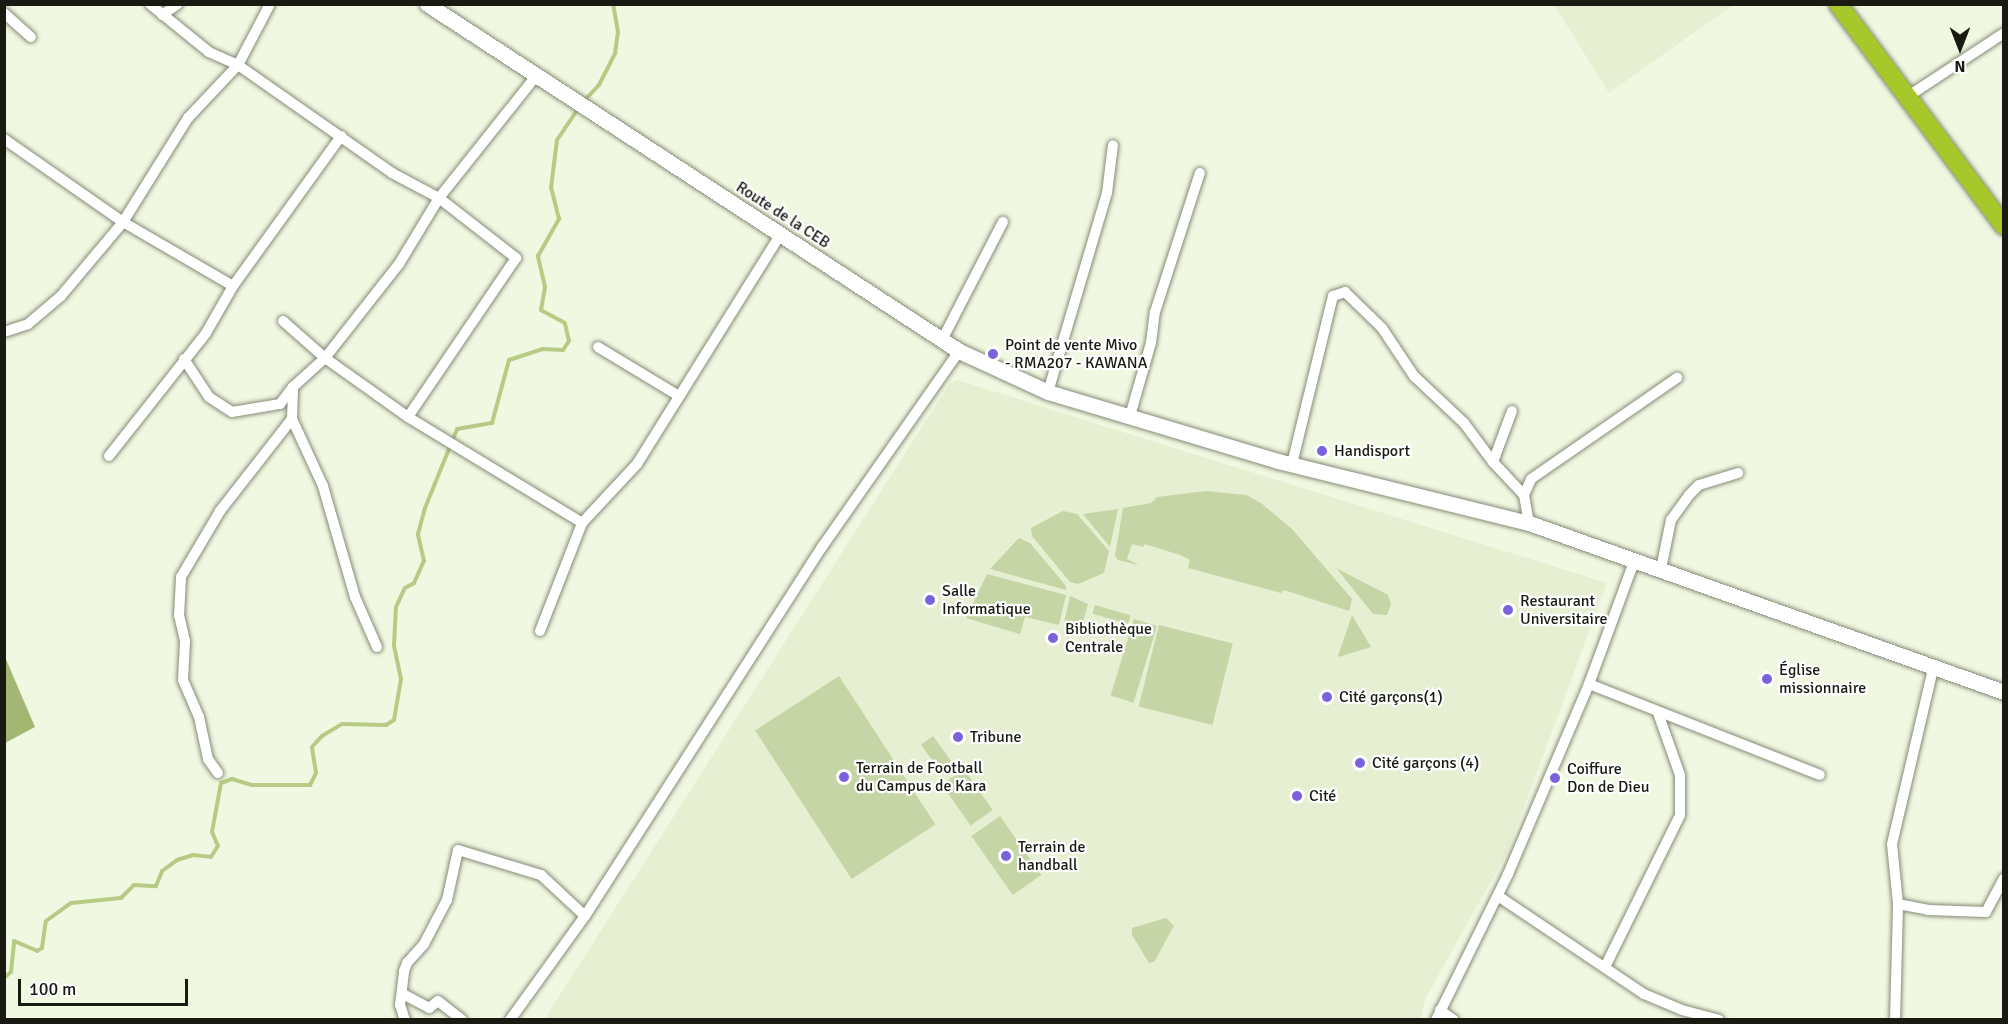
<!DOCTYPE html>
<html>
<head>
<meta charset="utf-8">
<style>
  body { margin:0 }
  #map { position:relative; width:2008px; height:1024px; overflow:hidden; background:#f1f8e2; font-family:Signika,sans-serif }
  div>[style] { position:absolute }
  .built>* { inset:0; background:#e6efd2 }
  .green>* { inset:0; background:#c6d5a5; transform-origin:0 0 }
  .forest>* { inset:0; background:#a4b772 }
  .stream>* { height:4px; margin:-2px; padding:0 2px; transform-origin:2px; border-radius:2px; background:#b7cb85 }
  .roads { filter:drop-shadow(0 0 2px #858b77) drop-shadow(0 0 2px #858b77) }
  .street>* { height:10px; margin:-5px; padding:0 5px; transform-origin:5px; border-radius:5px; background:#fff }
  .secondary>* { height:15px; margin:-7.5px; padding:0 7.5px; transform-origin:7.5px; border-radius:7.5px; background:#fff }
  .highway>* { height:18px; margin:-9px; padding:0 9px; transform-origin:9px; border-radius:9px; background:#a7c82b }
  .dots>* { width:16px; height:16px; translate:-50% -50%; box-sizing:border-box; border:3px solid #fff; border-radius:50% }
  span { translate:-50% -50%; white-space:nowrap; text-align:center; line-height:1.15; -webkit-text-stroke:4.5px #fff; paint-order:stroke }
  .street-label { font-size:16px; color:#191b13 }
  .poi-label { font-size:16px; color:#191b13 }
  .left { translate:0 -50%; text-align:left }
  .frame { position:absolute; inset:0; border:6px solid #191b13; pointer-events:none }
  .north { position:absolute; left:1930px; top:18px; width:60px; height:60px; -webkit-text-stroke:4px #fff; paint-order:stroke; rotate:180deg; font-size:16px; font-weight:700; line-height:24px; text-align:center; color:#191b13 }
  .north::after { content:''; display:block; margin:auto; width:21px; height:27px; background:#191b13; clip-path:polygon(50% 0,100% 100%,50% 72%,0 100%) }
  .scale { position:absolute; left:18px; top:979px; width:170px; height:27px; box-sizing:border-box; border:3px solid #191b13; border-top:0; padding-left:8px; font-size:18px; line-height:21px; white-space:nowrap; color:#191b13; -webkit-text-stroke:4px #fff; paint-order:stroke }
</style>
</head>
<body>
<div id="map">
  <div class="built">
    <i style="clip-path:polygon(1554px 5px,1733px 5px,1609px 93px)"></i>
    <i style="clip-path:polygon(957px 380px,1607px 583px,1507px 853px,1425px 999px,1421px 1019px,544px 1020px,950px 383px)"></i>
  </div>
  <div class="green">
    <i style="clip-path:polygon(1206px 491px,1246px 495px,1261px 503px,1292px 529px,1352px 599px,1349px 611px,1284px 590px,1281px 593px,1188px 568px,1190px 560px,1180px 555px,1145px 544px,1143px 547px,1132px 544px,1127px 559px,1139px 565px,1118px 560px,1115px 556px,1123px 508px,1151px 503px,1157px 497px)"></i>
    <i style="clip-path:polygon(1118px 509px,1110px 547px,1083px 514px)"></i>
    <i style="clip-path:polygon(1063px 511px,1077px 514px,1109px 551px,1104px 573px,1078px 584px,1070px 582px,1032px 536px,1031px 528px)"></i>
    <i style="clip-path:polygon(1019px 538px,1030px 543px,1066px 586px,1066px 590px,990px 569px)"></i>
    <i style="clip-path:polygon(1336px 568px,1388px 595px,1391px 604px,1387px 615px,1373px 614px)"></i>
    <i style="clip-path:polygon(987px 574px,1066px 595px,1059px 625px,1025px 617px,1020px 634px,966px 618px)"></i>
    <i style="clip-path:polygon(1070px 596px,1088px 604px,1081px 628px,1064px 623px)"></i>
    <i style="left:1095px;top:605px;width:37px;height:9px;rotate:16deg"></i>
    <i style="clip-path:polygon(1352px 615px,1371px 647px,1338px 657px,1338px 656px)"></i>
    <i style="left:1134px;top:619px;width:24px;height:80px;rotate:17deg"></i>
    <i style="left:1159px;top:625px;width:76px;height:84px;rotate:14deg"></i>
    <i style="left:839px;top:676px;width:177px;height:100px;rotate:57deg"></i>
    <i style="left:933px;top:736px;width:31px;height:15px;rotate:54deg"></i>
    <i style="left:964px;top:769px;width:50px;height:27px;rotate:55deg"></i>
    <i style="left:1000px;top:816px;width:72px;height:35px;rotate:55deg"></i>
    <i style="clip-path:polygon(1166px 918px,1174px 926px,1154px 962px,1149px 963px,1132px 935px,1132px 928px)"></i>
  </div>
  <div class="forest">
    <i style="clip-path:polygon(5px 657px,35px 727px,5px 743px,4px 743px)"></i>
  </div>
  <div class="stream">
    <i style="left:584px;top:101px;width:22px;rotate:-47deg"></i>
    <i style="left:599px;top:85px;width:36px;rotate:-63deg"></i>
    <i style="left:615px;top:53px;width:21px;rotate:-82deg"></i>
    <i style="left:618px;top:32px;width:28px;rotate:-100deg"></i>
    <i style="left:4px;top:978px;width:9px;rotate:-41deg"></i>
    <i style="left:11px;top:972px;width:31px;rotate:-84deg"></i>
    <i style="left:14px;top:941px;width:25px;rotate:23deg"></i>
    <i style="left:37px;top:951px;width:6px;rotate:-31deg"></i>
    <i style="left:42px;top:948px;width:27px;rotate:-82deg"></i>
    <i style="left:46px;top:921px;width:31px;rotate:-36deg"></i>
    <i style="left:71px;top:903px;width:50px;rotate:-5.7deg"></i>
    <i style="left:121px;top:898px;width:18px;rotate:-45deg"></i>
    <i style="left:134px;top:885px;width:22px;rotate:3deg"></i>
    <i style="left:156px;top:886px;width:16px;rotate:-68deg"></i>
    <i style="left:162px;top:871px;width:19px;rotate:-36deg"></i>
    <i style="left:177px;top:860px;width:17px;rotate:-17deg"></i>
    <i style="left:193px;top:855px;width:18px;rotate:6deg"></i>
    <i style="left:211px;top:857px;width:13px;rotate:-58deg"></i>
    <i style="left:218px;top:846px;width:15px;rotate:-113deg"></i>
    <i style="left:212px;top:832px;width:50px;rotate:-79.6deg"></i>
    <i style="left:221px;top:783px;width:12px;rotate:-20deg"></i>
    <i style="left:232px;top:779px;width:21px;rotate:17deg"></i>
    <i style="left:252px;top:785px;width:58px"></i>
    <i style="left:310px;top:785px;width:13px;rotate:-63deg"></i>
    <i style="left:316px;top:773px;width:26px;rotate:-99deg"></i>
    <i style="left:312px;top:747px;width:15px;rotate:-48deg"></i>
    <i style="left:322px;top:736px;width:23px;rotate:-31deg"></i>
    <i style="left:342px;top:724px;width:44px;rotate:1.3deg"></i>
    <i style="left:386px;top:725px;width:9px;rotate:-32deg"></i>
    <i style="left:394px;top:720px;width:42px;rotate:-80.3deg"></i>
    <i style="left:401px;top:679px;width:35px;rotate:-102deg"></i>
    <i style="left:394px;top:645px;width:38px;rotate:-87deg"></i>
    <i style="left:396px;top:607px;width:21px;rotate:-65deg"></i>
    <i style="left:405px;top:588px;width:10px;rotate:-29deg"></i>
    <i style="left:414px;top:583px;width:24px;rotate:-66deg"></i>
    <i style="left:424px;top:561px;width:28px;rotate:-103deg"></i>
    <i style="left:418px;top:534px;width:27px;rotate:-75deg"></i>
    <i style="left:425px;top:508px;width:85px;rotate:-67.9deg"></i>
    <i style="left:457px;top:429px;width:36px;rotate:-10deg"></i>
    <i style="left:492px;top:423px;width:65px;rotate:-74.9deg"></i>
    <i style="left:509px;top:360px;width:35px;rotate:-18deg"></i>
    <i style="left:542px;top:349px;width:21px;rotate:3deg"></i>
    <i style="left:563px;top:350px;width:11px;rotate:-56deg"></i>
    <i style="left:569px;top:341px;width:18px;rotate:-103deg"></i>
    <i style="left:565px;top:323px;width:27px;rotate:-152deg"></i>
    <i style="left:541px;top:310px;width:23px;rotate:-80deg"></i>
    <i style="left:545px;top:287px;width:32px;rotate:-103deg"></i>
    <i style="left:538px;top:256px;width:43px;rotate:-60.4deg"></i>
    <i style="left:559px;top:219px;width:32px;rotate:-104deg"></i>
    <i style="left:551px;top:188px;width:48px;rotate:-82.9deg"></i>
    <i style="left:557px;top:140px;width:40px;rotate:-56deg"></i>
  </div>
  <div class="roads">
    <div class="street">
      <i style="left:270px;top:4px;width:69px;rotate:117.7deg"></i>
      <i style="left:238px;top:65px;width:188px;rotate:35deg"></i>
      <i style="left:392px;top:173px;width:53px;rotate:28deg"></i>
      <i style="left:439px;top:198px;width:98px;rotate:37.9deg"></i>
      <i style="left:516px;top:258px;width:192px;rotate:124.2deg"></i>
      <i style="left:4px;top:13px;width:36px;rotate:42deg"></i>
      <i style="left:162px;top:15px;width:19px;rotate:-35deg"></i>
      <i style="left:1907px;top:97px;width:116px;rotate:-33.4deg"></i>
      <i style="left:4px;top:139px;width:145px;rotate:34.9deg"></i>
      <i style="left:123px;top:222px;width:127px;rotate:30.2deg"></i>
      <i style="left:283px;top:321px;width:56px;rotate:41.4deg"></i>
      <i style="left:325px;top:358px;width:102px;rotate:35.4deg"></i>
      <i style="left:408px;top:417px;width:204px;rotate:31.3deg"></i>
      <i style="left:4px;top:332px;width:25px;rotate:-18deg"></i>
      <i style="left:28px;top:324px;width:43px;rotate:-40.3deg"></i>
      <i style="left:61px;top:296px;width:97px;rotate:-50deg"></i>
      <i style="left:123px;top:222px;width:123px;rotate:-58deg"></i>
      <i style="left:188px;top:118px;width:73px;rotate:-46.7deg"></i>
      <i style="left:238px;top:65px;width:32px;rotate:-156deg"></i>
      <i style="left:209px;top:52px;width:76px;rotate:-140.9deg"></i>
      <i style="left:942px;top:340px;width:133px;rotate:-62.7deg"></i>
      <i style="left:598px;top:347px;width:95px;rotate:31.2deg"></i>
      <i style="left:184px;top:359px;width:45px;rotate:56.7deg"></i>
      <i style="left:209px;top:397px;width:27px;rotate:33deg"></i>
      <i style="left:232px;top:412px;width:49px;rotate:-9.5deg"></i>
      <i style="left:280px;top:404px;width:21px;rotate:-53deg"></i>
      <i style="left:1048px;top:392px;width:208px;rotate:-73.5deg"></i>
      <i style="left:1107px;top:193px;width:48px;rotate:-82.9deg"></i>
      <i style="left:1512px;top:411px;width:54px;rotate:110.4deg"></i>
      <i style="left:1493px;top:462px;width:45px;rotate:46.8deg"></i>
      <i style="left:1524px;top:495px;width:28px;rotate:80deg"></i>
      <i style="left:1130px;top:416px;width:76px;rotate:-74deg"></i>
      <i style="left:1151px;top:343px;width:31px;rotate:-83deg"></i>
      <i style="left:1155px;top:312px;width:146px;rotate:-72.1deg"></i>
      <i style="left:109px;top:456px;width:157px;rotate:-51.7deg"></i>
      <i style="left:206px;top:333px;width:54px;rotate:-60.1deg"></i>
      <i style="left:233px;top:286px;width:185px;rotate:-54.2deg"></i>
      <i style="left:1292px;top:464px;width:173px;rotate:-76.3deg"></i>
      <i style="left:1333px;top:296px;width:13px;rotate:-18deg"></i>
      <i style="left:1345px;top:292px;width:52px;rotate:44.2deg"></i>
      <i style="left:1382px;top:328px;width:58px;rotate:56.3deg"></i>
      <i style="left:1414px;top:376px;width:69px;rotate:43.2deg"></i>
      <i style="left:1464px;top:423px;width:49px;rotate:53.4deg"></i>
      <i style="left:1524px;top:495px;width:17px;rotate:-66deg"></i>
      <i style="left:1531px;top:479px;width:178px;rotate:-34.7deg"></i>
      <i style="left:1661px;top:569px;width:50px;rotate:-78.5deg"></i>
      <i style="left:1671px;top:520px;width:31px;rotate:-54deg"></i>
      <i style="left:1689px;top:495px;width:14px;rotate:-45deg"></i>
      <i style="left:1699px;top:485px;width:41px;rotate:-17.1deg"></i>
      <i style="left:540px;top:631px;width:116px;rotate:-68.7deg"></i>
      <i style="left:582px;top:523px;width:81px;rotate:-47deg"></i>
      <i style="left:637px;top:464px;width:270px;rotate:-58deg"></i>
      <i style="left:377px;top:647px;width:55px;rotate:-113.7deg"></i>
      <i style="left:355px;top:597px;width:116px;rotate:-106.1deg"></i>
      <i style="left:323px;top:486px;width:74px;rotate:-114.8deg"></i>
      <i style="left:292px;top:419px;width:32px;rotate:-88deg"></i>
      <i style="left:293px;top:387px;width:43px;rotate:-42.2deg"></i>
      <i style="left:325px;top:358px;width:120px;rotate:-51.8deg"></i>
      <i style="left:399px;top:264px;width:77px;rotate:-58.8deg"></i>
      <i style="left:439px;top:198px;width:156px;rotate:-51.5deg"></i>
      <i style="left:1589px;top:684px;width:248px;rotate:21.5deg"></i>
      <i style="left:218px;top:773px;width:17px;rotate:-126deg"></i>
      <i style="left:208px;top:759px;width:43px;rotate:-102.1deg"></i>
      <i style="left:199px;top:717px;width:40px;rotate:-113.4deg"></i>
      <i style="left:183px;top:680px;width:39px;rotate:-87deg"></i>
      <i style="left:185px;top:641px;width:26px;rotate:-103deg"></i>
      <i style="left:179px;top:616px;width:39px;rotate:-87deg"></i>
      <i style="left:181px;top:577px;width:77px;rotate:-59.4deg"></i>
      <i style="left:220px;top:511px;width:117px;rotate:-52deg"></i>
      <i style="left:1498px;top:896px;width:176px;rotate:33.9deg"></i>
      <i style="left:1644px;top:994px;width:41px;rotate:22.8deg"></i>
      <i style="left:1682px;top:1010px;width:38px;rotate:15deg"></i>
      <i style="left:1898px;top:904px;width:31px;rotate:11deg"></i>
      <i style="left:1928px;top:910px;width:58px;rotate:2deg"></i>
      <i style="left:1986px;top:912px;width:38px;rotate:-62deg"></i>
      <i style="left:1605px;top:967px;width:169px;rotate:-63.7deg"></i>
      <i style="left:1680px;top:815px;width:40px;rotate:-90deg"></i>
      <i style="left:1680px;top:775px;width:66px;rotate:-109.5deg"></i>
      <i style="left:403px;top:994px;width:30px;rotate:28deg"></i>
      <i style="left:429px;top:1008px;width:11px;rotate:-38deg"></i>
      <i style="left:438px;top:1001px;width:31px;rotate:38deg"></i>
      <i style="left:1440px;top:1010px;width:17px;rotate:36deg"></i>
      <i style="left:405px;top:1020px;width:16px;rotate:-108deg"></i>
      <i style="left:400px;top:1005px;width:34px;rotate:-83deg"></i>
      <i style="left:404px;top:971px;width:9px;rotate:-69deg"></i>
      <i style="left:407px;top:963px;width:25px;rotate:-48deg"></i>
      <i style="left:424px;top:944px;width:50px;rotate:-62.4deg"></i>
      <i style="left:447px;top:900px;width:51px;rotate:-77.6deg"></i>
      <i style="left:458px;top:850px;width:87px;rotate:16.8deg"></i>
      <i style="left:541px;top:875px;width:60px;rotate:43deg"></i>
      <i style="left:510px;top:1020px;width:128px;rotate:-54.2deg"></i>
      <i style="left:585px;top:916px;width:439px;rotate:-57.3deg"></i>
      <i style="left:822px;top:547px;width:239px;rotate:-55deg"></i>
      <i style="left:1436px;top:1020px;width:163px;rotate:-63.7deg"></i>
      <i style="left:1508px;top:874px;width:207px;rotate:-66.9deg"></i>
      <i style="left:1589px;top:684px;width:133px;rotate:-69.8deg"></i>
      <i style="left:1895px;top:1020px;width:116px;rotate:-88.5deg"></i>
      <i style="left:1898px;top:904px;width:60px;rotate:-95.7deg"></i>
      <i style="left:1892px;top:844px;width:180px;rotate:-76.8deg"></i>
    </div>
    <div class="secondary">
      <i style="left:427px;top:4px;width:635px;rotate:33.11deg"></i>
      <i style="left:959px;top:351px;width:98px;rotate:24.7deg"></i>
      <i style="left:1048px;top:392px;width:240px;rotate:16.7deg"></i>
      <i style="left:1278px;top:461px;width:259px;rotate:13.9deg"></i>
      <i style="left:1529px;top:523px;width:504px;rotate:19.59deg"></i>
    </div>
    <div class="highway">
      <i style="left:1838px;top:4px;width:277px;rotate:53.2deg"></i>
    </div>
  </div>
  <div class="dots">
    <i style="left:993px;top:354px;background:#7b62dd"></i>
    <i style="left:1322px;top:451px;background:#7b62dd"></i>
    <i style="left:930px;top:600px;background:#7b62dd"></i>
    <i style="left:1508px;top:610px;background:#7b62dd"></i>
    <i style="left:1053px;top:638px;background:#7b62dd"></i>
    <i style="left:1767px;top:679px;background:#7b62dd"></i>
    <i style="left:1327px;top:697px;background:#7b62dd"></i>
    <i style="left:958px;top:737px;background:#7b62dd"></i>
    <i style="left:1360px;top:763px;background:#7b62dd"></i>
    <i style="left:844px;top:777px;background:#7b62dd"></i>
    <i style="left:1555px;top:778px;background:#7b62dd"></i>
    <i style="left:1297px;top:796px;background:#7b62dd"></i>
    <i style="left:1006px;top:856px;background:#7b62dd"></i>
  </div>
  <div class="street-label">
    <span style="left:783px;top:215px;rotate:33deg">Route de la CEB</span>
  </div>
  <div class="poi-label">
    <span class="left" style="left:1005px;top:354px">Point de vente Mivo<br>- RMA207 - KAWANA</span>
    <span class="left" style="left:1334px;top:451px">Handisport</span>
    <span class="left" style="left:942px;top:600px">Salle<br>Informatique</span>
    <span class="left" style="left:1520px;top:610px">Restaurant<br>Universitaire</span>
    <span class="left" style="left:1065px;top:638px">Bibliothèque<br>Centrale</span>
    <span class="left" style="left:1779px;top:679px">Église<br>missionnaire</span>
    <span class="left" style="left:1339px;top:697px">Cité garçons(1)</span>
    <span class="left" style="left:970px;top:737px">Tribune</span>
    <span class="left" style="left:1372px;top:763px">Cité garçons (4)</span>
    <span class="left" style="left:856px;top:777px">Terrain de Football<br>du Campus de Kara</span>
    <span class="left" style="left:1567px;top:778px">Coiffure<br>Don de Dieu</span>
    <span class="left" style="left:1309px;top:796px">Cité</span>
    <span class="left" style="left:1018px;top:856px">Terrain de<br>handball</span>
  </div>
  <div class="frame"></div>
  <div class="north">N</div>
  <div class="scale">100 m</div>
</div>
</body>
</html>
